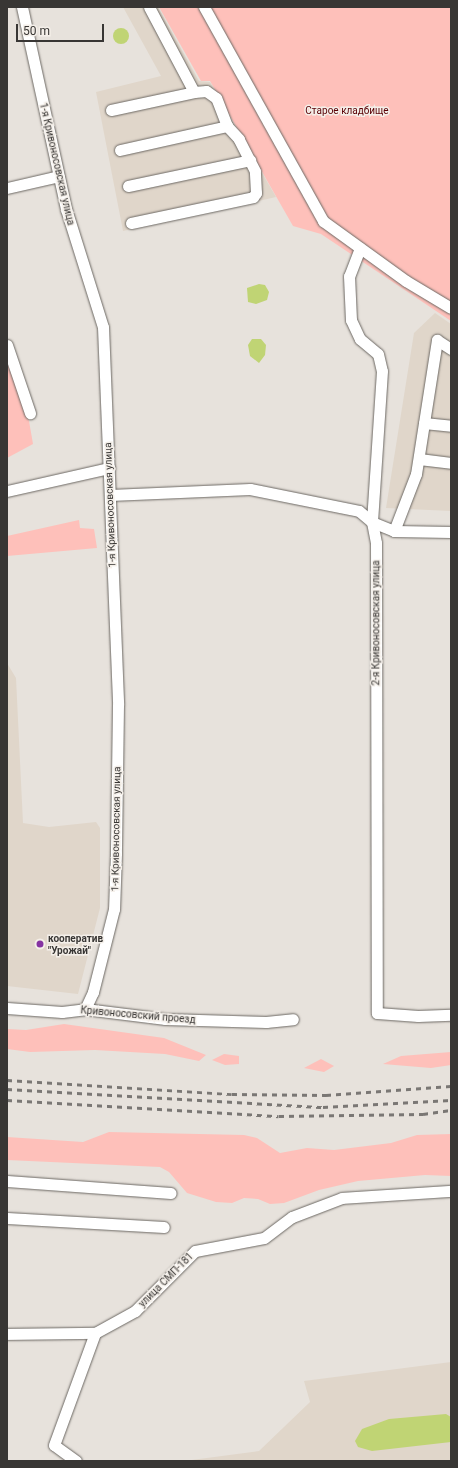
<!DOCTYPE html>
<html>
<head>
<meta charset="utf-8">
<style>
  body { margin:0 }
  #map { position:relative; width:458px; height:1468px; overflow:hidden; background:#e7e2dc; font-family:Roboto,sans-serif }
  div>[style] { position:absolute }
  .built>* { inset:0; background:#e0d6ca }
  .green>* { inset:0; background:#fec0ba }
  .water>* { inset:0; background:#c0d474 }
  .round { border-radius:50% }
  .roads { filter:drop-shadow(0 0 1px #6c6863) drop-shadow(0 0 1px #6c6863) }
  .minor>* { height:11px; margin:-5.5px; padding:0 5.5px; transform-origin:5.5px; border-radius:5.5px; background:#fff }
  .rail>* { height:3px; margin-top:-1.5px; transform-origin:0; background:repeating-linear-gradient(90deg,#7a7774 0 5px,transparent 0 10px) }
  .dots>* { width:11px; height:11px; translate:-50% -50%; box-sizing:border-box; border:2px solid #f4efe9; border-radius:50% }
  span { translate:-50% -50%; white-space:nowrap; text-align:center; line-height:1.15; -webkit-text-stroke:3px #f4efe9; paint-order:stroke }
  .park-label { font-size:10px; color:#5a0005 }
  .street-label { font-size:10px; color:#383634 }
  .poi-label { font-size:10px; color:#383634; font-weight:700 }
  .left { translate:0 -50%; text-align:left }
  .frame { position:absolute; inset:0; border:8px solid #383634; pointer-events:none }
  .scale { position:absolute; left:16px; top:24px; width:88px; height:18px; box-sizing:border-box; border:2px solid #383634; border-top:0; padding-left:5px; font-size:12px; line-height:14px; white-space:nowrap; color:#383634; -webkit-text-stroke:3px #f4efe9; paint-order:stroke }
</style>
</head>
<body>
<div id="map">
  <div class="built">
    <i style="clip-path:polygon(123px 7px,158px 7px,199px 81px,210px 82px,276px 197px,123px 231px,96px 92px,161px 76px)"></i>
    <i style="clip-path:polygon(435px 313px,451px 324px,451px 511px,386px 508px,414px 333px)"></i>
    <i style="clip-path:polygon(7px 663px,16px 678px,23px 823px,49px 827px,96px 822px,100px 828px,100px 908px,78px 994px,7px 986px)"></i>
    <i style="clip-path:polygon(451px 1362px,451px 1461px,184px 1461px,259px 1451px,310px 1402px,304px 1381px)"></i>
  </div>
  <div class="green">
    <i style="clip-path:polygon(159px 7px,451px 7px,451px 321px,321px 234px,293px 226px,210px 81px,201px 81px)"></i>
    <i style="clip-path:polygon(7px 362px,29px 421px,33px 444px,7px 458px)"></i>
    <i style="clip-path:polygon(79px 520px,80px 528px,94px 529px,97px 548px,7px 556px,7px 536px)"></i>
    <i style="clip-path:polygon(64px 1024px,164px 1038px,206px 1055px,199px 1061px,165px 1054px,95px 1050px,30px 1052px,7px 1049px,7px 1029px,26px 1030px)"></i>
    <i style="clip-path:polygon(451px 1052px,451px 1065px,431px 1068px,383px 1064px,401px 1056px)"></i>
    <i style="clip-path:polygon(224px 1054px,239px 1056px,239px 1064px,225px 1065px,212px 1060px)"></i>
    <i style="clip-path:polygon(321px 1059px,334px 1066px,324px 1072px,304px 1068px)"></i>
    <i style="clip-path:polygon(109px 1132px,244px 1135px,257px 1138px,280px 1153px,307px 1148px,334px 1150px,391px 1143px,417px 1135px,451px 1134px,451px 1176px,425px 1175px,358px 1181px,319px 1190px,284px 1203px,270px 1204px,258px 1199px,244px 1198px,232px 1203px,216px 1202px,187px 1193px,169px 1172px,160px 1167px,7px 1160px,7px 1137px,83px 1142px)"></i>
  </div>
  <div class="water">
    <i class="round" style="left:113px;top:28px;width:16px;height:16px"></i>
    <i style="clip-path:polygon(259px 284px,265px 285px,269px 292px,267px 300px,256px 304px,248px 302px,247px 288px)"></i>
    <i style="clip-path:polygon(252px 339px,261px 339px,266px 345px,265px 355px,259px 363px,250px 356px,248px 345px)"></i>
    <i style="clip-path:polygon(446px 1414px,451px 1417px,451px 1442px,372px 1451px,358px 1447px,355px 1441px,362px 1429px,389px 1419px)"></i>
  </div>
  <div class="roads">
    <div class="minor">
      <i style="left:22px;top:7px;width:207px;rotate:77.7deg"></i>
      <i style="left:66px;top:209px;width:124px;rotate:72.6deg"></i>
      <i style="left:103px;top:327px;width:378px;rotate:87.7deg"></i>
      <i style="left:118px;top:705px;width:148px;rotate:90.8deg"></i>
      <i style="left:116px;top:853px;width:56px;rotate:92deg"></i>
      <i style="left:114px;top:909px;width:86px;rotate:104.2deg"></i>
      <i style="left:93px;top:992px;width:19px;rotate:115deg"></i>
      <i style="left:204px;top:7px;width:245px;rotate:60.9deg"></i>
      <i style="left:323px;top:221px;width:102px;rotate:35.9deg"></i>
      <i style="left:406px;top:281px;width:52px;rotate:31deg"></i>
      <i style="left:111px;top:110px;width:85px;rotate:-12.2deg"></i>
      <i style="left:194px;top:92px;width:96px;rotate:-117.9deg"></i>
      <i style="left:120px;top:150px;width:110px;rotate:-12.6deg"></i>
      <i style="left:128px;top:186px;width:125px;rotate:-12deg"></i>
      <i style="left:7px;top:188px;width:53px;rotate:-13deg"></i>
      <i style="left:131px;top:223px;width:125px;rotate:-12deg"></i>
      <i style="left:253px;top:197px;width:5px;rotate:-53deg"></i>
      <i style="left:256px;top:193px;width:22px;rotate:-93deg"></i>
      <i style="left:255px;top:171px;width:36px;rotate:-117deg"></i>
      <i style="left:239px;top:139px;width:18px;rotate:-133deg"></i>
      <i style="left:227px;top:126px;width:30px;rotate:-111deg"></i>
      <i style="left:216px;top:98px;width:12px;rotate:-145deg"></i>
      <i style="left:206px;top:91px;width:12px;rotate:175deg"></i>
      <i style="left:360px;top:248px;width:30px;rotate:111deg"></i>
      <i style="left:349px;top:276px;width:44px;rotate:87.4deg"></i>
      <i style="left:351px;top:320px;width:21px;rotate:65deg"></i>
      <i style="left:360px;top:339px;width:23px;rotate:40deg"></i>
      <i style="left:378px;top:354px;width:17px;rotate:77deg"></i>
      <i style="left:382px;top:371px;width:151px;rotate:93.8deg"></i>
      <i style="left:372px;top:522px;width:21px;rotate:79deg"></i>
      <i style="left:376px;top:543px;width:470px;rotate:89.9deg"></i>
      <i style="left:377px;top:1013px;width:41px;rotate:4.2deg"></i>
      <i style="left:418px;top:1016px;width:33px;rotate:-2deg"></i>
      <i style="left:7px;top:345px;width:72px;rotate:71.3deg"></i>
      <i style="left:424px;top:423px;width:27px;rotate:6deg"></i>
      <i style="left:419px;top:459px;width:32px;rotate:7deg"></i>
      <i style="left:7px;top:491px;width:105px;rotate:-12.7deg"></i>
      <i style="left:110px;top:495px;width:140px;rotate:-2.5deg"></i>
      <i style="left:250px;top:489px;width:111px;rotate:11.4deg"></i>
      <i style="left:359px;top:511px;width:17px;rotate:40deg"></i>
      <i style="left:372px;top:522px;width:24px;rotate:22deg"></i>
      <i style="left:394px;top:531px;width:57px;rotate:1deg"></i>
      <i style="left:394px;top:531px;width:61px;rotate:-68.9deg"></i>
      <i style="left:416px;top:474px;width:136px;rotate:-81.1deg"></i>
      <i style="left:437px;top:340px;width:17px;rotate:33deg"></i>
      <i style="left:7px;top:1008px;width:55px;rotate:4.2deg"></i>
      <i style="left:62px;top:1012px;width:23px;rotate:-7deg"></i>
      <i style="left:85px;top:1009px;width:81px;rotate:7.1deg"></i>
      <i style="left:165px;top:1019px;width:101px;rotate:1.7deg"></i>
      <i style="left:266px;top:1022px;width:27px;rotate:-6deg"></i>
      <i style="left:7px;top:1181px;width:164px;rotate:4.2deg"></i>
      <i style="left:7px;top:1218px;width:157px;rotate:3.3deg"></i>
      <i style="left:7px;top:1334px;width:88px;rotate:-0.7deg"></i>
      <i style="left:76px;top:1461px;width:27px;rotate:-144deg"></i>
      <i style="left:54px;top:1445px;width:119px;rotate:-69.9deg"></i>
      <i style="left:95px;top:1333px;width:46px;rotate:-28.8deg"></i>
      <i style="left:135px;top:1311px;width:85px;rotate:-45deg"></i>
      <i style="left:195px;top:1251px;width:70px;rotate:-10.7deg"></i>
      <i style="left:264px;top:1238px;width:35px;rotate:-37deg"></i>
      <i style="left:292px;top:1217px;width:53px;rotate:-20.8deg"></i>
      <i style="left:342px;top:1198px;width:109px;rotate:-3.7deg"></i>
    </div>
  </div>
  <div class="rail">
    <i style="left:7px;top:1080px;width:225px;rotate:3.6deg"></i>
    <i style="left:232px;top:1094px;width:94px;rotate:0.6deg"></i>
    <i style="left:326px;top:1095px;width:125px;rotate:-4.1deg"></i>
    <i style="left:7px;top:1089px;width:317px;rotate:3.3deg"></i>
    <i style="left:323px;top:1107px;width:128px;rotate:-3.1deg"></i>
    <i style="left:7px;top:1100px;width:272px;rotate:3.4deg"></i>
    <i style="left:279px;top:1116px;width:144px;rotate:-0.8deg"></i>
    <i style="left:423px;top:1114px;width:28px;rotate:-8deg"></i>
  </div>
  <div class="dots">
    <i style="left:40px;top:944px;background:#8533a2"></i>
  </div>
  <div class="park-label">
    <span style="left:347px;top:111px">Старое кладбище</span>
  </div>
  <div class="street-label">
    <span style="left:57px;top:164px;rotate:77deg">1-я Кривоносовская улица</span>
    <span style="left:110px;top:505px;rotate:-92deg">1-я Кривоносовская улица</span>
    <span style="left:376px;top:623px;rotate:-90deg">2-я Кривоносовская улица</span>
    <span style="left:116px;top:829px;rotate:-89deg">1-я Кривоносовская улица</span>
    <span style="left:138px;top:1015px;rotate:5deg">Кривоносовский проезд</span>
    <span style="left:166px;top:1280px;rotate:-45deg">улица СМП-181</span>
  </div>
  <div class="poi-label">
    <span class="left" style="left:48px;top:944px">кооператив<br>"Урожай"</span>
  </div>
  <div class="frame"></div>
  <div class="scale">50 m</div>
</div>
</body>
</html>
